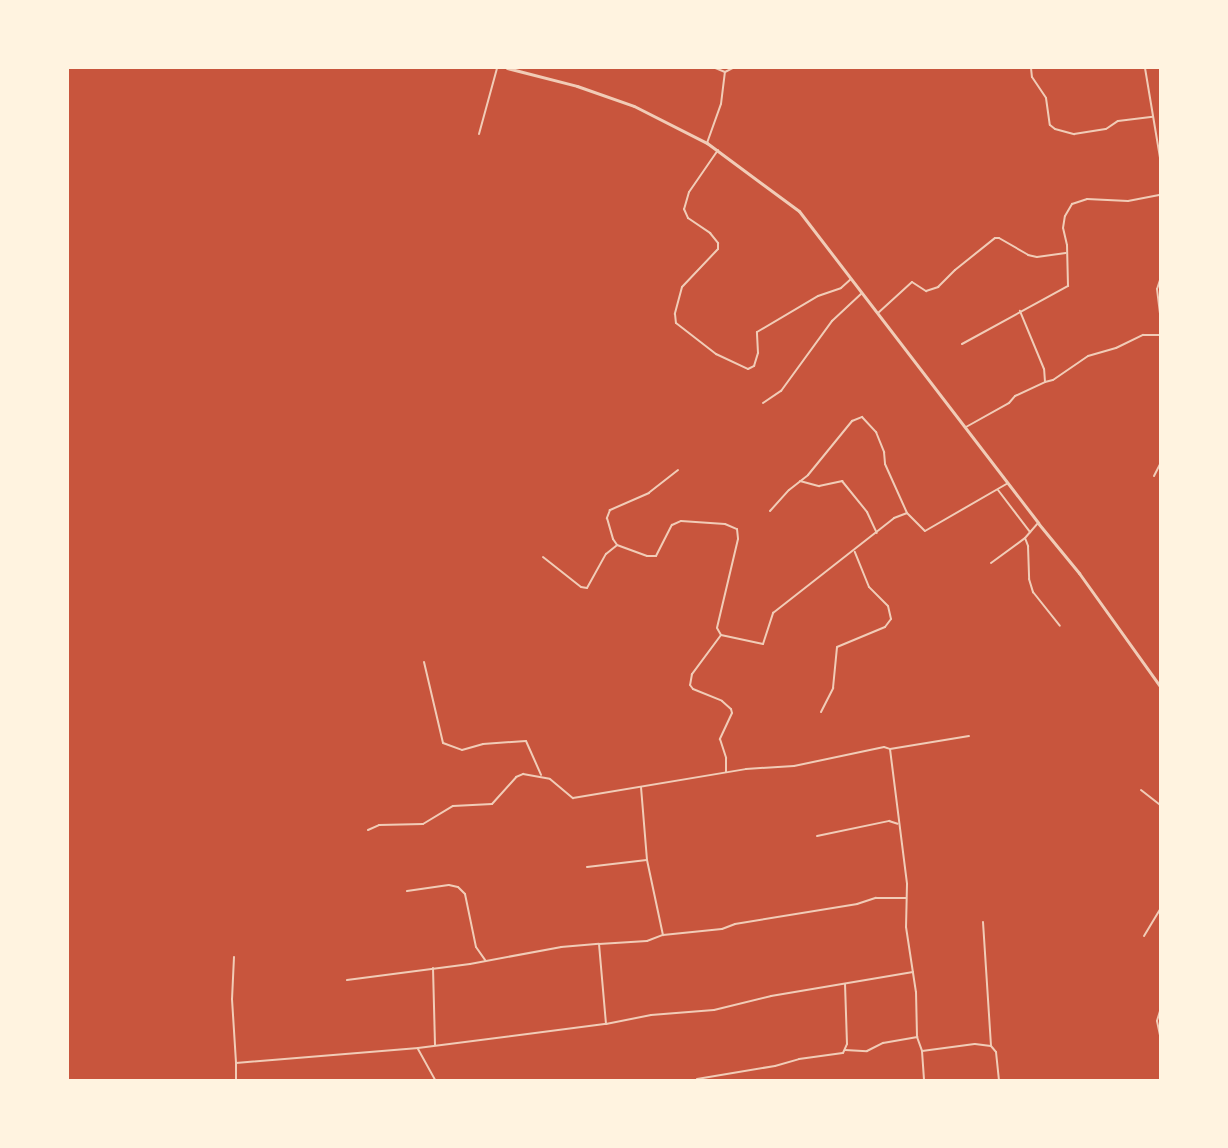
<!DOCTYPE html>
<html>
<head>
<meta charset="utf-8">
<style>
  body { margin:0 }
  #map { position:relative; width:1228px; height:1148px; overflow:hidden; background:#c8553d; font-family:Roboto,sans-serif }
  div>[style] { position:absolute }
  .minor>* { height:2px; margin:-1px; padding:0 1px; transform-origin:1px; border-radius:1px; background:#f1ccb7 }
  .tertiary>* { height:3px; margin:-1.5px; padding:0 1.5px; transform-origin:1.5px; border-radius:1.5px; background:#f1ccb7 }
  span { translate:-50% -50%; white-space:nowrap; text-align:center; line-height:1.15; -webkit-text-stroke:4.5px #fff3e0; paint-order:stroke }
  .frame { position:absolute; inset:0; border:69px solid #fff3e0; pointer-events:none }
</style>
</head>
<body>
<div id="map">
  <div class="minor">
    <i style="left:1031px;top:68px;width:9px;rotate:84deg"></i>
    <i style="left:1032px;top:77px;width:25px;rotate:56deg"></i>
    <i style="left:1046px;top:98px;width:27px;rotate:82deg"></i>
    <i style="left:1050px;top:125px;width:6px;rotate:39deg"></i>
    <i style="left:1055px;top:129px;width:20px;rotate:15deg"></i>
    <i style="left:1074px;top:134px;width:32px;rotate:-9deg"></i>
    <i style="left:1106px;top:129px;width:14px;rotate:-34deg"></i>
    <i style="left:1118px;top:121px;width:35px;rotate:-7deg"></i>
    <i style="left:1145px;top:68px;width:91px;rotate:80.5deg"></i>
    <i style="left:725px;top:72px;width:9px;rotate:-27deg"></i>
    <i style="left:479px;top:134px;width:68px;rotate:-74.7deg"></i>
    <i style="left:707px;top:143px;width:41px;rotate:-70.3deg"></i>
    <i style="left:721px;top:104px;width:32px;rotate:-83deg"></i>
    <i style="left:725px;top:72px;width:11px;rotate:-158deg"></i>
    <i style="left:718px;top:150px;width:51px;rotate:124.6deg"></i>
    <i style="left:689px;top:192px;width:18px;rotate:106deg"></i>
    <i style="left:684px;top:209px;width:10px;rotate:66deg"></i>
    <i style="left:688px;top:218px;width:27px;rotate:34deg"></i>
    <i style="left:710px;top:233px;width:13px;rotate:51deg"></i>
    <i style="left:718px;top:243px;width:6px;rotate:90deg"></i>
    <i style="left:718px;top:249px;width:52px;rotate:133.5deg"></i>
    <i style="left:682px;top:287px;width:28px;rotate:105deg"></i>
    <i style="left:675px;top:314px;width:9px;rotate:84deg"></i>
    <i style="left:676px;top:323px;width:51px;rotate:37.8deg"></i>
    <i style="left:716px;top:354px;width:35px;rotate:25deg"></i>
    <i style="left:748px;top:369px;width:7px;rotate:-27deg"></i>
    <i style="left:754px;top:366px;width:14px;rotate:-73deg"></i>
    <i style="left:758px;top:353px;width:21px;rotate:-93deg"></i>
    <i style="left:757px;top:332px;width:71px;rotate:-30.5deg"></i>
    <i style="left:818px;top:296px;width:24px;rotate:-19deg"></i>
    <i style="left:841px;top:288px;width:13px;rotate:-42deg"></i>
    <i style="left:1160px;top:280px;width:9px;rotate:108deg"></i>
    <i style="left:1157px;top:289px;width:25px;rotate:83deg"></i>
    <i style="left:878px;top:313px;width:46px;rotate:-42.4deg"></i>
    <i style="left:912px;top:282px;width:17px;rotate:33deg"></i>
    <i style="left:926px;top:291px;width:13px;rotate:-18deg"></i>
    <i style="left:938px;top:287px;width:24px;rotate:-45deg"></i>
    <i style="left:955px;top:270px;width:51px;rotate:-38.7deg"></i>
    <i style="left:995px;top:238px;width:4px"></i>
    <i style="left:999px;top:238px;width:34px;rotate:30deg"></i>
    <i style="left:1028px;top:255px;width:9px;rotate:13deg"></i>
    <i style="left:1037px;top:257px;width:29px;rotate:-8deg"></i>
    <i style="left:962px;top:344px;width:121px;rotate:-28.7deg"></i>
    <i style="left:1068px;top:286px;width:41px;rotate:-91.4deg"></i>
    <i style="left:1067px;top:245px;width:17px;rotate:-103deg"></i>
    <i style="left:1063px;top:228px;width:12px;rotate:-81deg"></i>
    <i style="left:1065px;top:216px;width:14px;rotate:-60deg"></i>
    <i style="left:1072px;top:204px;width:16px;rotate:-18deg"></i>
    <i style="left:1087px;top:199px;width:41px;rotate:2.8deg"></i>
    <i style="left:1128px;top:201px;width:33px;rotate:-11deg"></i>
    <i style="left:1045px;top:382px;width:8px;rotate:-14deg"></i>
    <i style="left:1053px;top:380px;width:42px;rotate:-34.4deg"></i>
    <i style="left:1088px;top:356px;width:29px;rotate:-16deg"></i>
    <i style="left:1116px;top:348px;width:30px;rotate:-26deg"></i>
    <i style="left:1143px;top:335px;width:17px"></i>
    <i style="left:763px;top:403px;width:22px;rotate:-34deg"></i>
    <i style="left:781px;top:391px;width:87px;rotate:-53.9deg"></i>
    <i style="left:832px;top:321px;width:41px;rotate:-43deg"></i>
    <i style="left:966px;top:427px;width:49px;rotate:-29.2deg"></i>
    <i style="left:1009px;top:403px;width:9px;rotate:-49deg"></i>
    <i style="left:1015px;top:396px;width:33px;rotate:-25deg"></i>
    <i style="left:1045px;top:382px;width:13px;rotate:-94deg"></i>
    <i style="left:1044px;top:369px;width:63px;rotate:-112.5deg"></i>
    <i style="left:678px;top:470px;width:37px;rotate:142deg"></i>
    <i style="left:649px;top:493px;width:43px;rotate:156.4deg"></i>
    <i style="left:610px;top:510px;width:9px;rotate:111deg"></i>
    <i style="left:607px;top:518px;width:22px;rotate:74deg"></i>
    <i style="left:613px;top:539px;width:7px;rotate:56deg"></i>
    <i style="left:617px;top:545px;width:32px;rotate:20deg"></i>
    <i style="left:647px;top:556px;width:9px"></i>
    <i style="left:656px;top:556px;width:35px;rotate:-63deg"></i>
    <i style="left:672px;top:525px;width:10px;rotate:-24deg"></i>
    <i style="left:681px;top:521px;width:44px;rotate:3.9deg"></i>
    <i style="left:725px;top:524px;width:13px;rotate:23deg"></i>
    <i style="left:737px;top:529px;width:10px;rotate:84deg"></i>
    <i style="left:738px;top:539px;width:91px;rotate:103.3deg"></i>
    <i style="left:717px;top:628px;width:8px;rotate:60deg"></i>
    <i style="left:721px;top:635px;width:43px;rotate:12.1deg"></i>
    <i style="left:763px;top:644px;width:33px;rotate:-72deg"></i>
    <i style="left:773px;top:613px;width:154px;rotate:-38.1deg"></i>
    <i style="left:894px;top:518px;width:14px;rotate:-21deg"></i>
    <i style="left:907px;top:513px;width:25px;rotate:45deg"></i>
    <i style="left:925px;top:531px;width:96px;rotate:-30deg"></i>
    <i style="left:1154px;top:476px;width:13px;rotate:-63deg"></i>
    <i style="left:800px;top:481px;width:20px;rotate:15deg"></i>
    <i style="left:819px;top:486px;width:24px;rotate:-12deg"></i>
    <i style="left:842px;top:481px;width:40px;rotate:51deg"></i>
    <i style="left:867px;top:512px;width:23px;rotate:65deg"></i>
    <i style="left:998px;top:490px;width:53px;rotate:52.7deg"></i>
    <i style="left:770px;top:511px;width:28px;rotate:-48deg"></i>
    <i style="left:789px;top:490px;width:24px;rotate:-38deg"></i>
    <i style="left:808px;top:475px;width:70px;rotate:-50.8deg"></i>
    <i style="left:852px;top:421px;width:11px;rotate:-22deg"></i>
    <i style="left:862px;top:417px;width:21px;rotate:47deg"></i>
    <i style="left:876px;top:432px;width:22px;rotate:68deg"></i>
    <i style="left:884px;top:452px;width:12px;rotate:85deg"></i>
    <i style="left:885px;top:464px;width:54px;rotate:65.8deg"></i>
    <i style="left:1025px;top:538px;width:9px;rotate:69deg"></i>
    <i style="left:1028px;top:546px;width:33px;rotate:88deg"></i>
    <i style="left:1029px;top:579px;width:14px;rotate:73deg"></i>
    <i style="left:1033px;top:592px;width:43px;rotate:51.5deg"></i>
    <i style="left:543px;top:557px;width:48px;rotate:38.3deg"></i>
    <i style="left:581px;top:587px;width:6px;rotate:9deg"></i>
    <i style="left:587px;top:588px;width:39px;rotate:-61deg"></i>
    <i style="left:606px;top:554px;width:14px;rotate:-39deg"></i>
    <i style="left:991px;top:563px;width:42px;rotate:-36.3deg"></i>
    <i style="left:1025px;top:538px;width:20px;rotate:-49deg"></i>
    <i style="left:721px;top:635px;width:49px;rotate:126.6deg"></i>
    <i style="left:692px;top:674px;width:11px;rotate:100deg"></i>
    <i style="left:690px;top:685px;width:5px;rotate:53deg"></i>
    <i style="left:693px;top:689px;width:31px;rotate:22deg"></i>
    <i style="left:722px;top:701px;width:12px;rotate:42deg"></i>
    <i style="left:731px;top:709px;width:4px;rotate:76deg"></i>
    <i style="left:732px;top:713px;width:29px;rotate:115deg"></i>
    <i style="left:720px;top:739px;width:20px;rotate:72deg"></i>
    <i style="left:726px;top:758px;width:14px;rotate:90deg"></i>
    <i style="left:424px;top:662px;width:83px;rotate:76.8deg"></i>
    <i style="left:443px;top:743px;width:20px;rotate:20deg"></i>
    <i style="left:462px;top:750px;width:22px;rotate:-16deg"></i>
    <i style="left:483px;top:744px;width:43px;rotate:-4deg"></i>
    <i style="left:526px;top:741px;width:37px;rotate:66deg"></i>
    <i style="left:821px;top:712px;width:27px;rotate:-63deg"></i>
    <i style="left:833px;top:688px;width:41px;rotate:-84.4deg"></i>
    <i style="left:837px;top:647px;width:52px;rotate:-22.6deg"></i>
    <i style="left:885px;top:627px;width:10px;rotate:-53deg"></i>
    <i style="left:891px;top:619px;width:13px;rotate:-103deg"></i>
    <i style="left:888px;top:606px;width:27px;rotate:-135deg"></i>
    <i style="left:869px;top:587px;width:38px;rotate:-112deg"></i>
    <i style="left:890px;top:749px;width:136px;rotate:82.8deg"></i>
    <i style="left:907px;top:884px;width:43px;rotate:91.3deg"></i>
    <i style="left:906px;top:927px;width:66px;rotate:81.3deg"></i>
    <i style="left:916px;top:992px;width:45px;rotate:88.7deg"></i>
    <i style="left:917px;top:1037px;width:15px;rotate:70deg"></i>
    <i style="left:922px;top:1051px;width:29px;rotate:86deg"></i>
    <i style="left:641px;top:787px;width:73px;rotate:85.3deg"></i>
    <i style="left:647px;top:860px;width:77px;rotate:78deg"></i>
    <i style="left:1141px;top:790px;width:24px;rotate:38deg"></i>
    <i style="left:368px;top:830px;width:12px;rotate:-24deg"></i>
    <i style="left:379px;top:825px;width:44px;rotate:-1.3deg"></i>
    <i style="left:423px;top:824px;width:35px;rotate:-31deg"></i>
    <i style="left:453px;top:806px;width:39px;rotate:-3deg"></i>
    <i style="left:492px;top:804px;width:36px;rotate:-48deg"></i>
    <i style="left:516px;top:777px;width:8px;rotate:-23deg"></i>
    <i style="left:523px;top:774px;width:27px;rotate:10deg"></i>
    <i style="left:550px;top:779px;width:30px;rotate:40deg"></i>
    <i style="left:573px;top:798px;width:175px;rotate:-9.5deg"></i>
    <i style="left:746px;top:769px;width:48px;rotate:-3.6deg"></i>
    <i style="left:794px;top:766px;width:92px;rotate:-11.9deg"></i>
    <i style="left:884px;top:747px;width:6px;rotate:18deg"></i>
    <i style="left:890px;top:749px;width:80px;rotate:-9.3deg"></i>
    <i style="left:817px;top:836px;width:74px;rotate:-11.8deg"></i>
    <i style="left:889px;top:821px;width:9px;rotate:18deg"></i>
    <i style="left:587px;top:867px;width:60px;rotate:-6.7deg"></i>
    <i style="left:407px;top:891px;width:42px;rotate:-8.1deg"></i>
    <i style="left:449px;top:885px;width:9px;rotate:13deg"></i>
    <i style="left:458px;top:887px;width:10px;rotate:45deg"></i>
    <i style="left:465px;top:894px;width:54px;rotate:78.3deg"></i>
    <i style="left:476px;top:947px;width:16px;rotate:55deg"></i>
    <i style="left:983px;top:922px;width:124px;rotate:86.3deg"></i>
    <i style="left:1144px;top:936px;width:31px;rotate:-59deg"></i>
    <i style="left:599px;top:944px;width:48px;rotate:-3.6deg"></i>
    <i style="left:647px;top:941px;width:17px;rotate:-21deg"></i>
    <i style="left:663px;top:935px;width:59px;rotate:-5.8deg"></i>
    <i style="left:722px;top:929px;width:14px;rotate:-21deg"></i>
    <i style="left:735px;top:924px;width:124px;rotate:-9.3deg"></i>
    <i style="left:857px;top:904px;width:20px;rotate:-18deg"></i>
    <i style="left:876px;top:898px;width:30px"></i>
    <i style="left:234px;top:957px;width:42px;rotate:92.7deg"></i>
    <i style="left:232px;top:999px;width:64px;rotate:86.4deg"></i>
    <i style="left:236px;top:1063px;width:183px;rotate:-4.7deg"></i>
    <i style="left:418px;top:1048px;width:190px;rotate:-7.3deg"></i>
    <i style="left:606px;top:1024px;width:46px;rotate:-11.3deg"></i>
    <i style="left:651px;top:1015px;width:63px;rotate:-4.5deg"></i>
    <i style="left:714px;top:1010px;width:59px;rotate:-13.8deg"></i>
    <i style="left:771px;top:996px;width:144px;rotate:-9.6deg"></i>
    <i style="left:433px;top:968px;width:77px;rotate:88.5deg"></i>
    <i style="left:347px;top:980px;width:124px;rotate:-7.4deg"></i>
    <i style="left:470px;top:964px;width:93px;rotate:-10.6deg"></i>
    <i style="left:561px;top:947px;width:38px;rotate:-5deg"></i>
    <i style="left:599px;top:944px;width:80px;rotate:85deg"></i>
    <i style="left:1160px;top:1011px;width:10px;rotate:107deg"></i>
    <i style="left:1157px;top:1021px;width:14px;rotate:78deg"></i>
    <i style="left:418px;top:1049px;width:35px;rotate:61deg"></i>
    <i style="left:845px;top:1050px;width:22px;rotate:3deg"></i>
    <i style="left:867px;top:1051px;width:18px;rotate:-27deg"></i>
    <i style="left:883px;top:1043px;width:35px;rotate:-10deg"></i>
    <i style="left:922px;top:1051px;width:53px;rotate:-7.5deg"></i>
    <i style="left:975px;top:1044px;width:16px;rotate:7deg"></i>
    <i style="left:991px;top:1046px;width:8px;rotate:50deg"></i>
    <i style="left:996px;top:1052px;width:28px;rotate:84deg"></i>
    <i style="left:236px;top:1063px;width:17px;rotate:90deg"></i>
    <i style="left:697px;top:1079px;width:79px;rotate:-9.5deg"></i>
    <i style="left:775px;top:1066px;width:25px;rotate:-16deg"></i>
    <i style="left:799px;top:1059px;width:44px;rotate:-7.8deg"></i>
    <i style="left:843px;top:1053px;width:10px;rotate:-66deg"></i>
    <i style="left:847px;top:1044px;width:60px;rotate:-91.9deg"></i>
  </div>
  <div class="tertiary">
    <i style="left:507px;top:68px;width:72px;rotate:14.4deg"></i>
    <i style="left:577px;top:86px;width:60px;rotate:19.3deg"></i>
    <i style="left:634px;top:106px;width:82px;rotate:26.9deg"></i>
    <i style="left:707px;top:143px;width:114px;rotate:36.5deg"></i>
    <i style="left:799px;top:211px;width:393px;rotate:52.5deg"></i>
    <i style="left:1038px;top:523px;width:65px;rotate:50.6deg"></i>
    <i style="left:1079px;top:573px;width:139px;rotate:54.4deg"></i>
  </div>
  <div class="frame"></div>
</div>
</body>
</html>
